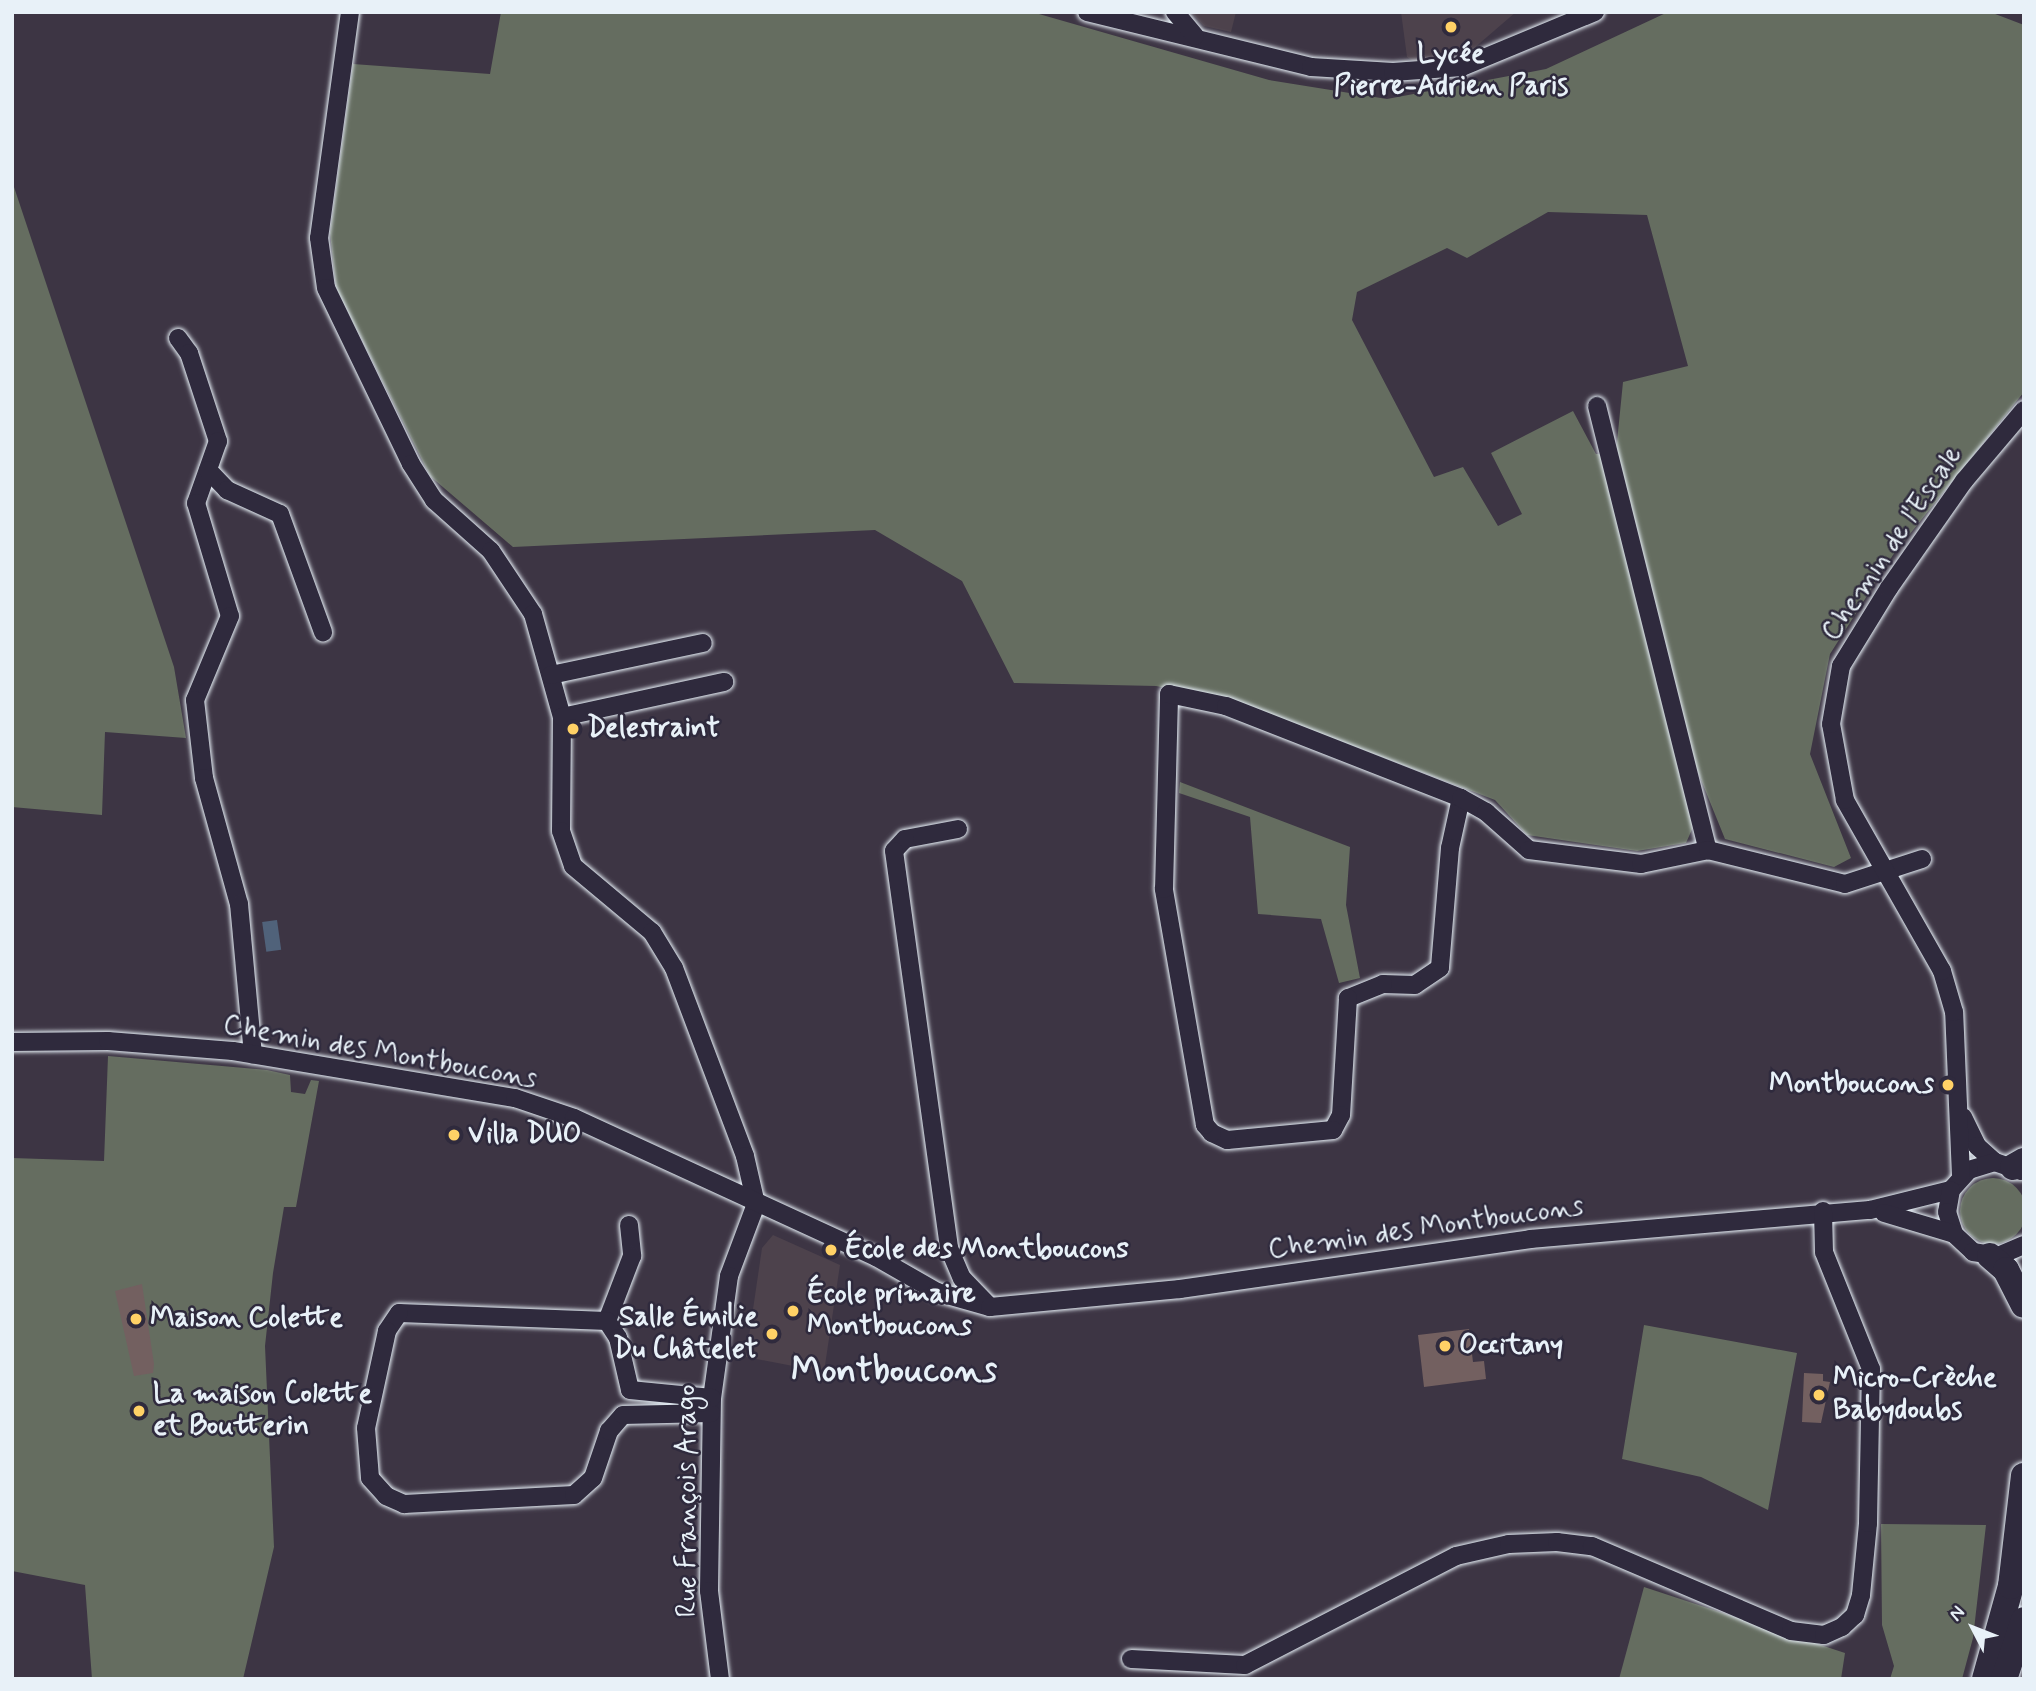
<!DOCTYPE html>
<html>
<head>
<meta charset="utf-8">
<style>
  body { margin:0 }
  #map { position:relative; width:2036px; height:1691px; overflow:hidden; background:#3d3544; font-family:Mynerve,sans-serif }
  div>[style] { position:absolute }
  .built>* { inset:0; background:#4d424c }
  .green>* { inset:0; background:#656d60 }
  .round { border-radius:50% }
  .water>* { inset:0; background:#50627a; transform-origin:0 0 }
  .building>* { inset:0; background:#736060 }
  .roads { filter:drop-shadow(0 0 2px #e8f1f8) drop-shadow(0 0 2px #e8f1f8) }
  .minor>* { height:18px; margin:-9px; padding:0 9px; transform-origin:9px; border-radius:9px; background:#2f2a3d }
  .highway>* { height:26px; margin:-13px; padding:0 13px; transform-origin:13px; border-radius:13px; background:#2f2a3d }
  .dots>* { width:19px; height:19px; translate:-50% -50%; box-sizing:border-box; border:4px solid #2f2a3d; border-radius:50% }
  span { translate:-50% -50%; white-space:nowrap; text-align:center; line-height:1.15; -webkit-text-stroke:5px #2f2a3d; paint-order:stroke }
  .poi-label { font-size:28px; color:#e8f1f8; font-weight:700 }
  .left { translate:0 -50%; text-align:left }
  .right { translate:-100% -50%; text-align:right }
  .street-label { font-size:28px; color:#e8f1f8 }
  .district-label { font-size:35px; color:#e8f1f8; font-weight:700 }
  .frame { position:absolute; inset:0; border:14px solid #e8f1f8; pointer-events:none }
  .north { position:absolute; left:1938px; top:1593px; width:70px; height:70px; -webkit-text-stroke:5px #2f2a3d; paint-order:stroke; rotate:312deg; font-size:19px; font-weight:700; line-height:28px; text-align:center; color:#e8f1f8 }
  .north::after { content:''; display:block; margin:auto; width:24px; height:32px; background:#e8f1f8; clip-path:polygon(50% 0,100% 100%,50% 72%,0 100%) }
</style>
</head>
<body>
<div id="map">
  <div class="built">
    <i style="clip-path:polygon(1191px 12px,1236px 12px,1231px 32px,1204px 26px)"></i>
    <i style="clip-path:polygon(1401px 12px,1516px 12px,1473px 49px,1413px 61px,1407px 57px)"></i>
    <i style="clip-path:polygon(773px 1235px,840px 1265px,824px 1372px,746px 1357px,762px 1248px)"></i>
  </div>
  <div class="green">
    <i style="clip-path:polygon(501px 12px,1032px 12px,1269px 80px,1387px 99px,1546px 69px,1668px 12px,1990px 12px,2024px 25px,2024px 392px,1893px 555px,1830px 654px,1810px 754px,1851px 858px,1834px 867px,1725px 839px,1695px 765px,1616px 452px,1623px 382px,1688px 366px,1647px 215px,1548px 212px,1467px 258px,1447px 248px,1357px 292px,1352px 320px,1434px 477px,1463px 467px,1498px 526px,1522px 514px,1491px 453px,1573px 411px,1596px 454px,1602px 454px,1697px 818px,1686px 843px,1637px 851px,1527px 835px,1495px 800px,1238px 702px,1156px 686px,1014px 683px,962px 581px,875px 530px,513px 547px,430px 476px,336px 288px,330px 233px,353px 64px,490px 74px)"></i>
    <i style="clip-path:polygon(12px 181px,174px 667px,186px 738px,105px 732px,102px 815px,12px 807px)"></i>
    <i style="clip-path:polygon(1180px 782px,1350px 847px,1346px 905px,1360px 978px,1339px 983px,1321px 919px,1258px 914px,1250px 817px,1179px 793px)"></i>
    <i style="clip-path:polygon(108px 1056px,267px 1070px,290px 1075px,291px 1092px,305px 1094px,311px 1080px,319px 1081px,296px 1207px,284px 1207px,273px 1273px,265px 1346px,274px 1547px,243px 1679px,92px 1679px,85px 1585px,12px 1571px,12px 1158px,104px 1161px)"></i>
    <i class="round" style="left:1960px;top:1178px;width:66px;height:66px"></i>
    <i style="clip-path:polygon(1644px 1325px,1797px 1353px,1768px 1510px,1701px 1477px,1622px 1459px)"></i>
    <i style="clip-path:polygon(1881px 1524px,1986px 1525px,1973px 1638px,1962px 1679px,1890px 1679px,1894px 1666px,1882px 1625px)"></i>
    <i style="clip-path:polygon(1644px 1587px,1845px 1653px,1841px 1679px,1619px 1679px)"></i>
  </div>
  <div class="water">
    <i style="left:277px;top:920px;width:30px;height:15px;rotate:82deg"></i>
  </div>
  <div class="building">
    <i style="clip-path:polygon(142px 1284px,154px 1364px,153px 1373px,134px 1376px,115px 1291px)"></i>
    <i style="clip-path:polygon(1469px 1329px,1473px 1362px,1484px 1361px,1486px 1379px,1424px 1387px,1418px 1335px)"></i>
    <i style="clip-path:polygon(1804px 1373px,1823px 1374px,1823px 1381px,1830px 1382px,1821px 1423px,1802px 1422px)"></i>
  </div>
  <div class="roads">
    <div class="minor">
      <i style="left:350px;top:12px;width:228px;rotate:97.8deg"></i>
      <i style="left:319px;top:238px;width:50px;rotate:82deg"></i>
      <i style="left:326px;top:288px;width:195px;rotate:64.2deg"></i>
      <i style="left:411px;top:464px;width:43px;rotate:57.4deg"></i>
      <i style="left:434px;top:500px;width:76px;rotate:41.8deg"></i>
      <i style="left:491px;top:551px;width:76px;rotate:56.3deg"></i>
      <i style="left:533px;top:614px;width:107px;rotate:74.3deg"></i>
      <i style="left:562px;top:717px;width:114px;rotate:90.5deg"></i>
      <i style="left:561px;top:831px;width:37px;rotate:71deg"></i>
      <i style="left:573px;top:866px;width:103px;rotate:39.9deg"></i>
      <i style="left:652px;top:932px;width:42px;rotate:58.6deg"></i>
      <i style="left:674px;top:968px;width:201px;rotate:69.3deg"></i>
      <i style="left:745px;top:1156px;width:49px;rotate:77.1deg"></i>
      <i style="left:756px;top:1204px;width:77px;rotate:110.6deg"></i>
      <i style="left:729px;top:1276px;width:123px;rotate:97.9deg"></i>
      <i style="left:712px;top:1398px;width:193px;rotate:90.9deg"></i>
      <i style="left:709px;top:1591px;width:89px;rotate:82.9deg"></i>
      <i style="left:1087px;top:12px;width:231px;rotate:13.8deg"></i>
      <i style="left:1311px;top:67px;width:82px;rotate:3.5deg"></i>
      <i style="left:1393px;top:72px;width:69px;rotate:-4.1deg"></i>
      <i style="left:1462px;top:67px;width:144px;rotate:-22.5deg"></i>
      <i style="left:1175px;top:12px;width:31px;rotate:50deg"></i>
      <i style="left:178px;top:338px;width:19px;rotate:54deg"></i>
      <i style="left:189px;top:353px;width:93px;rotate:71.8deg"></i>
      <i style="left:218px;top:441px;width:66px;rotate:109.5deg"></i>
      <i style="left:196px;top:503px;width:118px;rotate:73.3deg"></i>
      <i style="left:230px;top:616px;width:91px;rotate:112.6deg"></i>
      <i style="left:195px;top:700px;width:79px;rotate:83.4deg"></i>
      <i style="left:204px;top:778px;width:131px;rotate:74.5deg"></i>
      <i style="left:239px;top:904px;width:151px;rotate:84.7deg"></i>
      <i style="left:1597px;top:406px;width:458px;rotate:76deg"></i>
      <i style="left:208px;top:470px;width:28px;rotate:46deg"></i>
      <i style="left:227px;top:490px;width:58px;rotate:24.4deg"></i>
      <i style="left:280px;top:514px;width:126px;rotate:70deg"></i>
      <i style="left:551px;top:675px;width:155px;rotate:-11.9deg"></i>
      <i style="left:562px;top:717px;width:166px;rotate:-12.2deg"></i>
      <i style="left:1461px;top:798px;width:51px;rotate:102.4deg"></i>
      <i style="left:1450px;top:848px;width:120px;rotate:94.8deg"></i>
      <i style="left:1440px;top:968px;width:30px;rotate:146deg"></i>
      <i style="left:1415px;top:985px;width:32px;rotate:-178deg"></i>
      <i style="left:1383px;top:984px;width:38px;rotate:158deg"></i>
      <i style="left:1348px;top:998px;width:117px;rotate:93.4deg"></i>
      <i style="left:1341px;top:1115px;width:17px;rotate:118deg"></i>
      <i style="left:1333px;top:1130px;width:106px;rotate:174.6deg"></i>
      <i style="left:1227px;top:1140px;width:17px;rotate:-155deg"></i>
      <i style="left:1212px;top:1133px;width:11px;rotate:-131deg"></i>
      <i style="left:1205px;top:1125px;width:240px;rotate:-99.9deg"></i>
      <i style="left:1164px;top:889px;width:195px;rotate:-88.5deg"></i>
      <i style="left:1169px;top:694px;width:58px;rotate:11.9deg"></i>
      <i style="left:1226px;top:706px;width:252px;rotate:21.4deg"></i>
      <i style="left:1461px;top:798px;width:29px;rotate:29deg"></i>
      <i style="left:1486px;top:812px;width:57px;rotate:41.5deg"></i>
      <i style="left:1529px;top:850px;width:113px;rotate:7.1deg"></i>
      <i style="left:1641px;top:864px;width:68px;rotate:-11.8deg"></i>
      <i style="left:1708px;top:850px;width:141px;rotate:13.9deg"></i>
      <i style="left:1845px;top:884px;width:81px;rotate:-18deg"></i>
      <i style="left:958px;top:829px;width:54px;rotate:169.3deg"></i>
      <i style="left:905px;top:839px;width:16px;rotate:133deg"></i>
      <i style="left:894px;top:851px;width:401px;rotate:82.1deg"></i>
      <i style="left:949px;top:1248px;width:33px;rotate:67deg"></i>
      <i style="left:962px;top:1278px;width:40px;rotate:46deg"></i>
      <i style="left:12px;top:1042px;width:96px;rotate:-0.6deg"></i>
      <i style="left:108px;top:1041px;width:125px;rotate:4.6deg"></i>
      <i style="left:233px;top:1051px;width:286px;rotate:9.5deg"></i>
      <i style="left:515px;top:1098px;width:62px;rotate:18.7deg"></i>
      <i style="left:574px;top:1118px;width:332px;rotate:24.7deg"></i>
      <i style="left:876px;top:1257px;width:70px;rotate:29.8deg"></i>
      <i style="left:937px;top:1292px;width:55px;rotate:15.8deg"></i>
      <i style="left:990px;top:1307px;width:191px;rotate:-5.4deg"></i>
      <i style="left:1180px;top:1289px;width:354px;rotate:-8.1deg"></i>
      <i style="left:1530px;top:1239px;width:341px;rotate:-4.9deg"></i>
      <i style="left:1870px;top:1210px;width:83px;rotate:-13.9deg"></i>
      <i style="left:1963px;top:1117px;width:32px;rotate:64deg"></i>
      <i style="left:1977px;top:1146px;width:24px;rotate:42deg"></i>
      <i style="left:2021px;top:1171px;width:28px;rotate:-161deg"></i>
      <i style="left:1995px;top:1162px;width:27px;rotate:163deg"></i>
      <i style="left:1969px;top:1170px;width:27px;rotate:132deg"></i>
      <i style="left:1951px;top:1190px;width:22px;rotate:100deg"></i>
      <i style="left:1947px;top:1212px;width:23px;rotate:72deg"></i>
      <i style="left:1954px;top:1234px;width:26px;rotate:43deg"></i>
      <i style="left:1973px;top:1252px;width:25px;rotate:9deg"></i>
      <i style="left:1998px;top:1256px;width:28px;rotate:-23deg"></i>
      <i style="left:1961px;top:1176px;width:164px;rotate:-92.4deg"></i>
      <i style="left:1954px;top:1012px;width:43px;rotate:-106.3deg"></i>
      <i style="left:1942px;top:971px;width:197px;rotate:-119.6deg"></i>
      <i style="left:1845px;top:800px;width:77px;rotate:-100.4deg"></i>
      <i style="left:1831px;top:724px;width:59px;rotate:-80.2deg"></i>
      <i style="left:1841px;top:666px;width:92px;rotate:-58.4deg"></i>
      <i style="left:1889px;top:588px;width:131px;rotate:-55deg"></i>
      <i style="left:1964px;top:481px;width:93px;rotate:-49.8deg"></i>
      <i style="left:1884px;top:1213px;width:73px;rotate:16.7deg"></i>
      <i style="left:629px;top:1225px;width:31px;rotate:84deg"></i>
      <i style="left:632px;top:1256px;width:70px;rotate:111deg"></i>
      <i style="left:607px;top:1321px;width:208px;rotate:-177.8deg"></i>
      <i style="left:399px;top:1313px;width:22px;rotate:124deg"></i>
      <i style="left:387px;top:1331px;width:99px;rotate:102.2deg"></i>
      <i style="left:366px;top:1428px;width:50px;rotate:85.4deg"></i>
      <i style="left:370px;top:1478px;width:24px;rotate:48deg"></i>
      <i style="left:386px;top:1496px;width:20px;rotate:24deg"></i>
      <i style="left:404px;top:1504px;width:170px;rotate:-3deg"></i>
      <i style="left:574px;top:1495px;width:25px;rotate:-42deg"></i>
      <i style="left:593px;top:1478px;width:50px;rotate:-71.2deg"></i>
      <i style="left:609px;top:1431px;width:21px;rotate:-49deg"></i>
      <i style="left:623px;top:1415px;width:88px;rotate:-1.3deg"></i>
      <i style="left:607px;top:1321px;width:20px;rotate:57deg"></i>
      <i style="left:618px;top:1338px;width:53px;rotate:77deg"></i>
      <i style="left:630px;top:1390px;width:82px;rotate:5.6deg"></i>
      <i style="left:1131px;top:1659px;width:114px;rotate:3deg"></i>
      <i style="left:1245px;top:1665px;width:237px;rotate:-27.3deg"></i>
      <i style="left:1456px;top:1556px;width:54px;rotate:-12.8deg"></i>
      <i style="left:1509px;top:1544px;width:48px;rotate:-2.4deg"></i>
      <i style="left:1557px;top:1542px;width:35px;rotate:7deg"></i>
      <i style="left:1592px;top:1546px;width:216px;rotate:23.1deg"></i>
      <i style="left:1791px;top:1631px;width:33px;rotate:7deg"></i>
      <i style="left:1824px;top:1635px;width:20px;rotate:-24deg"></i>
      <i style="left:1842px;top:1627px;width:18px;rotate:-43deg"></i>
      <i style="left:1855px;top:1615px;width:21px;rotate:-73deg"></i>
      <i style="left:1861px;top:1595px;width:72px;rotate:-84.4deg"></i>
      <i style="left:1868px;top:1523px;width:154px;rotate:-88.9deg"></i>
      <i style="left:1871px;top:1369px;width:126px;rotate:-111.9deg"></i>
      <i style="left:1824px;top:1252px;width:41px;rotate:-91.4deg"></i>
    </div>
    <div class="highway">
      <i style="left:2013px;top:1167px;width:13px;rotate:-29deg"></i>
      <i style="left:1990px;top:1256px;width:21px;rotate:41deg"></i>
      <i style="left:2006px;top:1270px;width:39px;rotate:63deg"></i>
      <i style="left:1985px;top:1679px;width:97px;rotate:-74.4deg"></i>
      <i style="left:2011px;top:1586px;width:111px;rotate:-83.3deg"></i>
      <i style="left:2004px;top:1679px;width:62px;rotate:-71.3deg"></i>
    </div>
  </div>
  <div class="dots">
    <i style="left:1451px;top:27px;background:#ffd166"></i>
    <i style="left:573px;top:729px;background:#ffd166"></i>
    <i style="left:1948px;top:1085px;background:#ffd166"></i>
    <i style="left:454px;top:1135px;background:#ffd166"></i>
    <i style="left:831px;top:1250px;background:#ffd166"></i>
    <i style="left:793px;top:1311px;background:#ffd166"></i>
    <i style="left:136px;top:1319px;background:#ffd166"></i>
    <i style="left:772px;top:1334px;background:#ffd166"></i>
    <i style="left:1445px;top:1346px;background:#ffd166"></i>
    <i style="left:1819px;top:1395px;background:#ffd166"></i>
    <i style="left:139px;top:1411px;background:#ffd166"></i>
  </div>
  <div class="poi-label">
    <span style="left:1451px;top:71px">Lycée<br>Pierre-Adrien Paris</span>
    <span class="left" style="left:587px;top:729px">Delestraint</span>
    <span class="right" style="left:1934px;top:1085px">Montboucons</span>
    <span class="left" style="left:468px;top:1135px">Villa DUO</span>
    <span class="left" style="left:845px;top:1250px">École des Montboucons</span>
    <span class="left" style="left:807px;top:1311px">École primaire<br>Montboucons</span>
    <span class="right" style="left:758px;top:1334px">Salle Émilie<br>Du Châtelet</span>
    <span class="left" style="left:150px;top:1319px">Maison Colette</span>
    <span class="left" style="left:1459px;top:1346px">Occitany</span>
    <span class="left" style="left:1833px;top:1395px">Micro-Crèche<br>Babydoubs</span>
    <span class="left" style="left:153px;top:1411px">La maison Colette<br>et Boutterin</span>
  </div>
  <div class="street-label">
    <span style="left:1893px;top:544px;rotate:-56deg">Chemin de l'Escale</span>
    <span style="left:380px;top:1053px;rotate:10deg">Chemin des Montboucons</span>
    <span style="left:1426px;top:1229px;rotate:-8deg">Chemin des Montboucons</span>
    <span style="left:688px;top:1501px;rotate:-90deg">Rue François Arago</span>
  </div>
  <div class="district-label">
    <span style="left:894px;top:1371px">Montboucons</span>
  </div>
  <div class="frame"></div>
  <div class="north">N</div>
</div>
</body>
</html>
